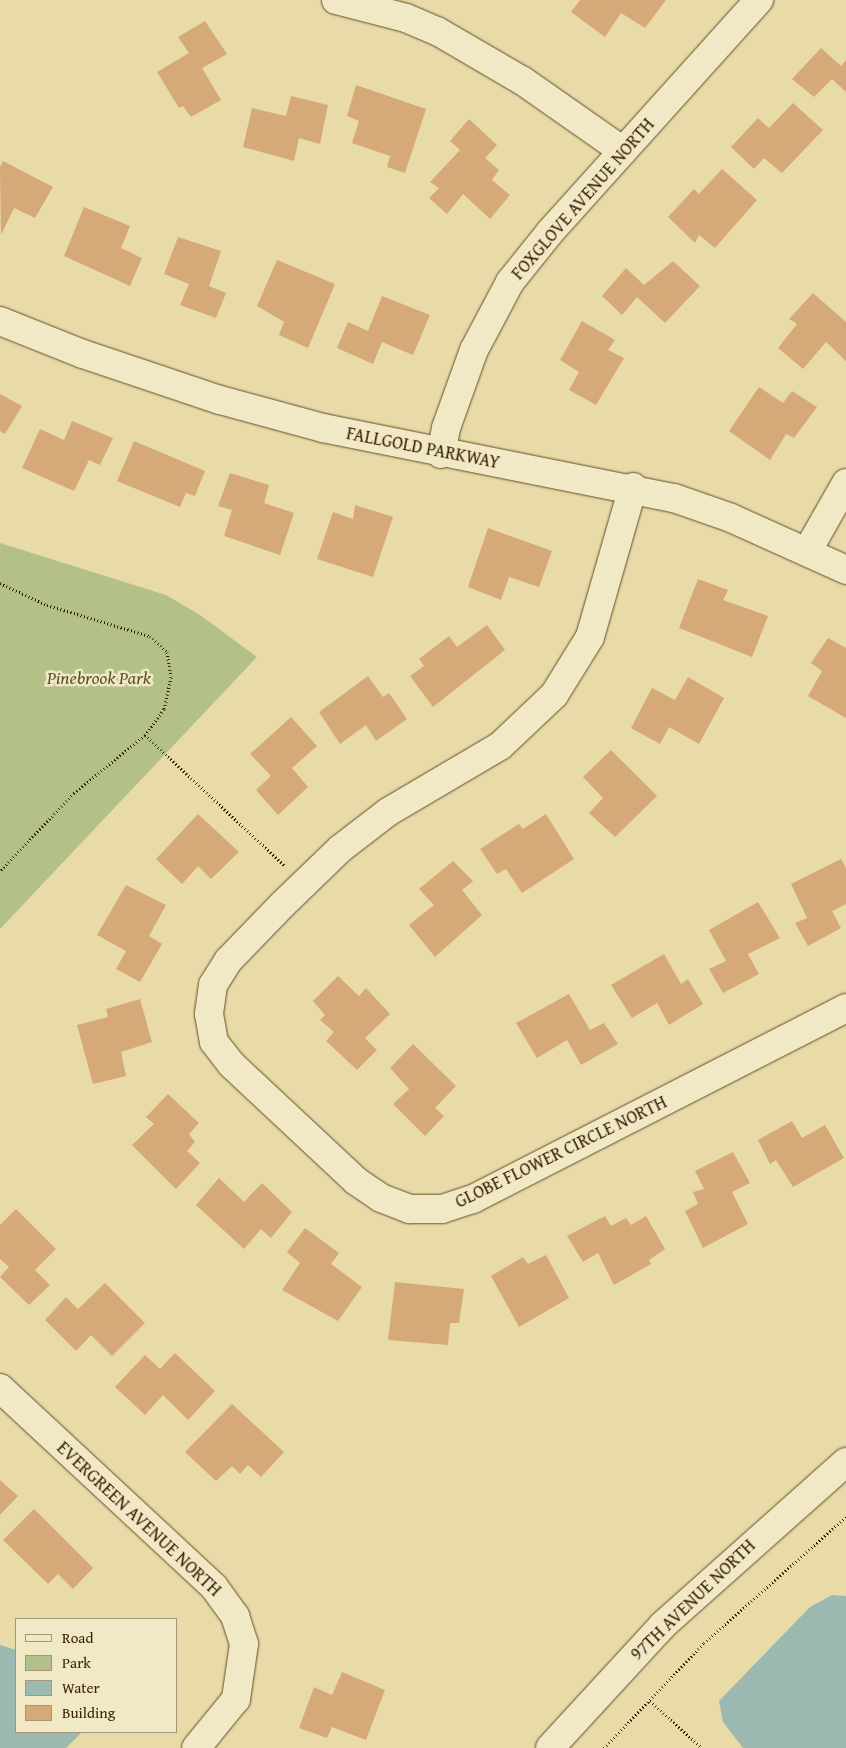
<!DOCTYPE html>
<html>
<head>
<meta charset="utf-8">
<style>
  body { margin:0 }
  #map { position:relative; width:846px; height:1748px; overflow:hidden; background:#e9dba7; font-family:"Gentium Book Plus",serif }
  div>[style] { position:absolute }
  .green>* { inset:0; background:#b3c189 }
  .water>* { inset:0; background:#9bb9b1 }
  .building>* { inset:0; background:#d6a979 }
  .path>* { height:3px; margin-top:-1.5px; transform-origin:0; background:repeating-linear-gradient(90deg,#351f00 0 1px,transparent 0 3.5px) }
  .roads { filter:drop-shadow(0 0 1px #624e2a) drop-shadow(0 0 1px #624e2a) }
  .street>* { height:28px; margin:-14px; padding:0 14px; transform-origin:14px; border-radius:14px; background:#f1e8c6 }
  .secondary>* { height:28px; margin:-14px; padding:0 14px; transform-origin:14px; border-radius:14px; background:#f1e8c6 }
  span { translate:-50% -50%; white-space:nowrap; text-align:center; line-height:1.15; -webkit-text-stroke:5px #f1e8c6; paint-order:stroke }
  .street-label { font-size:18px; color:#351f00 }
  .park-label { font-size:18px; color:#5b5029; font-style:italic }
  .legend { position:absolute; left:15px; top:1618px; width:162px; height:115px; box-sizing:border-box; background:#f1e8c6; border:1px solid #a69877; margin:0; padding:6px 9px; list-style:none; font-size:15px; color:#351f00 }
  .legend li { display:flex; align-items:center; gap:10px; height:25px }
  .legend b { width:25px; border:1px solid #a69877 }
</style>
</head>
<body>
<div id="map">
  <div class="green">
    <i style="clip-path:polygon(0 543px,166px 595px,200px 615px,257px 657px,0 929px)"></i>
  </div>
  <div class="water">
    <i style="clip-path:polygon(832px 1595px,846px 1596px,846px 1748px,743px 1748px,723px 1722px,719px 1701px,810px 1607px)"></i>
    <i style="clip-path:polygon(0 1645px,16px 1650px,16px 1732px,82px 1732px,66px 1748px,0 1748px)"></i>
  </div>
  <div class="building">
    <i style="clip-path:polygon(580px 0,666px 0,645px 28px,621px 13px,605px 37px,571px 12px)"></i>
    <i style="clip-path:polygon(205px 21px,227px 54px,202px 68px,221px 100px,191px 117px,183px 106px,179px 108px,157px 72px,189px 53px,178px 37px)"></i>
    <i style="clip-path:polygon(821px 48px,841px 66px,846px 60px,846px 92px,832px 79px,814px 97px,792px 79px)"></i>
    <i style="clip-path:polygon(356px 85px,426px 109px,405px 173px,387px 167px,390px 156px,352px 143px,359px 121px,347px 116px)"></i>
    <i style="clip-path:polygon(291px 96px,328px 105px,320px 144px,299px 138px,294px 161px,243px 147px,252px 108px,286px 116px)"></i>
    <i style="clip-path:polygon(793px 103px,823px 130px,782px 173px,764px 158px,754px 169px,731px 147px,758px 118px,769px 128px)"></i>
    <i style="clip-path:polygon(469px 119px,497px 145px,485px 158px,499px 170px,492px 180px,510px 195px,490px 219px,463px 194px,447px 214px,429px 198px,439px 188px,430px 182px,460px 150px,450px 141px)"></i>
    <i style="clip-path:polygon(3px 161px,53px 187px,35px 218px,14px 208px,1px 235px,0 167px)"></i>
    <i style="clip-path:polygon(722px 169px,757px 200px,715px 248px,699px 235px,695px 243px,668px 217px,694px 189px,699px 194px)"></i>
    <i style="clip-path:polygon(84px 207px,130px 226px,121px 248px,142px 258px,130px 286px,64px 256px)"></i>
    <i style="clip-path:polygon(178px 237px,221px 251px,209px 286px,226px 293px,216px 318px,180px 305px,189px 284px,164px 274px)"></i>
    <i style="clip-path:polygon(277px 260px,335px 284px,308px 348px,279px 335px,284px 322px,257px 306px)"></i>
    <i style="clip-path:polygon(673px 261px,700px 286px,665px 323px,637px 297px,622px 315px,602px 296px,626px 268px,644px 285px)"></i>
    <i style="clip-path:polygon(813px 293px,846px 322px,846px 361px,826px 342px,803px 369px,778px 348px,797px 324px,789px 319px)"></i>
    <i style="clip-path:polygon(382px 296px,430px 315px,413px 355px,382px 342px,373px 364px,337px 348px,348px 322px,368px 331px)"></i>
    <i style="clip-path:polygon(582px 321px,615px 340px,608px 350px,624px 358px,596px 405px,569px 390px,579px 372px,560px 360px)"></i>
    <i style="clip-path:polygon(759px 387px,783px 403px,792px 391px,817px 407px,794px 438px,786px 434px,770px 460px,729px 431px)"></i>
    <i style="clip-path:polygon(0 394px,22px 406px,5px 434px,0 431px)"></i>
    <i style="clip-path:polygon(72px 421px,113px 438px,100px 465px,89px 460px,74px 491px,22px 468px,40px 429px,64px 440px)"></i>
    <i style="clip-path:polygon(134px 441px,205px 471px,195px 496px,186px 493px,180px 507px,117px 481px)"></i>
    <i style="clip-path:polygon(230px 473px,269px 485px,264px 503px,294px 513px,280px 555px,224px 536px,232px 510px,218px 506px)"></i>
    <i style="clip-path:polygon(355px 505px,393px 517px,373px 577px,317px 559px,333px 512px,353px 519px)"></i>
    <i style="clip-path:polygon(488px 528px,552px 551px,539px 587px,509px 577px,501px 600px,468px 587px)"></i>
    <i style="clip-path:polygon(698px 579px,728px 590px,723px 600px,768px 616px,752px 657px,679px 628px)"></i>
    <i style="clip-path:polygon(487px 625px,505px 650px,433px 707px,410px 676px,424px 666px,419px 659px,449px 636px,457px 647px)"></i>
    <i style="clip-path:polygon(828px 638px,846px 648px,846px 718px,808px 696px,822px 671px,811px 663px)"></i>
    <i style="clip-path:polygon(368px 676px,383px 697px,389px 693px,407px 719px,376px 741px,366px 725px,340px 744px,319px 712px)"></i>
    <i style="clip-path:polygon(688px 677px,724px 698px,699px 744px,669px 727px,660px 744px,631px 728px,652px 688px,675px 700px)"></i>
    <i style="clip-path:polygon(291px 717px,317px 746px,292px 768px,308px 787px,278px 815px,256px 790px,271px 776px,250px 754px)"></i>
    <i style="clip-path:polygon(611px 750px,657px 796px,615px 837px,589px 813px,603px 798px,583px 777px)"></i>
    <i style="clip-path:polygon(198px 814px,239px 852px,211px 879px,198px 866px,182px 884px,156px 859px)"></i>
    <i style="clip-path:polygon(546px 814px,574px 859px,522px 893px,506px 869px,497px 874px,480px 849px,519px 824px,523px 829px)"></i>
    <i style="clip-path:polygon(841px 859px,846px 868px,846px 904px,832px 911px,841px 928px,808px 946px,795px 923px,807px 918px,791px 884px)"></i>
    <i style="clip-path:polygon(453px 861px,473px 881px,462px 890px,482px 915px,435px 957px,409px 925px,434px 905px,419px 889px)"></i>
    <i style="clip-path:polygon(126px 885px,166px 905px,149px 936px,162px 944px,140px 982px,116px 969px,126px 951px,97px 935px)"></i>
    <i style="clip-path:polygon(758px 902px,780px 938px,748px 954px,759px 974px,723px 993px,709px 969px,726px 961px,709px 930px)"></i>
    <i style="clip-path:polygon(664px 954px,681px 984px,688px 979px,703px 1004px,669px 1025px,657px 1003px,632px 1018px,611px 985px)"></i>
    <i style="clip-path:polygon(338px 976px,359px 996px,366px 988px,390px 1014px,365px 1038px,377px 1050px,357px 1070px,326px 1041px,334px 1032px,320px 1020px,325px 1015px,313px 1001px)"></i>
    <i style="clip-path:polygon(569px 994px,590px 1030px,604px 1023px,618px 1044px,581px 1065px,567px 1040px,537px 1058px,516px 1023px)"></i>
    <i style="clip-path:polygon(140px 999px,152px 1042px,121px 1052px,126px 1076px,93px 1084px,77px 1025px,108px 1017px,106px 1009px)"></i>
    <i style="clip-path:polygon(413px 1044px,456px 1086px,435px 1108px,444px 1116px,425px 1136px,393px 1104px,409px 1089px,390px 1068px)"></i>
    <i style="clip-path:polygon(168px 1094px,199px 1123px,189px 1134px,195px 1142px,187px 1151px,200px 1163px,176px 1189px,132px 1145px,154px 1124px,146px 1117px)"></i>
    <i style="clip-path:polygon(792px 1121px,802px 1138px,825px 1125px,844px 1158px,793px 1187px,776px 1160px,770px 1164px,758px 1140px)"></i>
    <i style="clip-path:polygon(733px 1152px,750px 1183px,732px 1192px,748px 1224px,703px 1248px,685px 1211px,698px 1204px,693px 1192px,704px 1189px,695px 1171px)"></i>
    <i style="clip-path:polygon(219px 1178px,244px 1202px,262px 1183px,292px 1212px,271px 1238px,261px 1229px,244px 1249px,196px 1205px)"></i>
    <i style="clip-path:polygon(16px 1209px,56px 1249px,35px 1270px,50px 1285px,29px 1305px,0 1277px,9px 1267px,0 1259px,0 1225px)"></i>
    <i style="clip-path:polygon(605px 1216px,611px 1226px,626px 1218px,631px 1225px,646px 1216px,665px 1249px,649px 1260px,651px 1264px,614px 1285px,598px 1253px,583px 1262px,567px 1236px)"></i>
    <i style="clip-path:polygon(305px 1228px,339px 1253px,331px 1264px,362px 1287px,338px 1321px,282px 1290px,300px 1263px,287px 1252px)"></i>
    <i style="clip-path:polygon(546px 1255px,569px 1298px,519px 1327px,491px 1276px,523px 1257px,528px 1264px)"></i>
    <i style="clip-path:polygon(395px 1282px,464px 1289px,459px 1323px,450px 1323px,448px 1345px,388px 1340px)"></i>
    <i style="clip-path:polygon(105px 1283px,145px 1323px,112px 1356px,91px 1335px,76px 1351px,45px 1320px,66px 1297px,78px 1309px)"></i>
    <i style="clip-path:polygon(175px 1353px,215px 1391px,188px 1420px,163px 1395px,145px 1415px,115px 1387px,145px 1355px,160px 1369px)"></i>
    <i style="clip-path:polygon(232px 1404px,284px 1452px,261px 1477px,248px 1465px,240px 1474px,232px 1466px,216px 1481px,185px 1452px)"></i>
    <i style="clip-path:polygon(0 1480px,18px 1496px,0 1515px)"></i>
    <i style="clip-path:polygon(34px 1509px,93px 1568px,73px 1589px,58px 1574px,48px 1584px,3px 1540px)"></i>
    <i style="clip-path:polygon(342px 1672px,385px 1690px,366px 1740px,332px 1727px,327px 1738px,299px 1728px,314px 1687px,332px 1695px)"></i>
  </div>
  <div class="path">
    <i style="left:0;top:583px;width:52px;rotate:25.1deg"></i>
    <i style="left:47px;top:605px;width:108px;rotate:16.8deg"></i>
    <i style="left:150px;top:636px;width:23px;rotate:43deg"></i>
    <i style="left:167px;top:652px;width:25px;rotate:81deg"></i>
    <i style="left:171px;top:677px;width:33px;rotate:102deg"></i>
    <i style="left:164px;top:709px;width:32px;rotate:126deg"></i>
    <i style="left:145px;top:735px;width:92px;rotate:140.8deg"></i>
    <i style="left:74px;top:793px;width:108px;rotate:133.5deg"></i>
    <i style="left:145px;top:735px;width:192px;rotate:43.1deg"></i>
    <i style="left:650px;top:1701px;width:70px;rotate:42.1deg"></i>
    <i style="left:604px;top:1748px;width:145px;rotate:-46.4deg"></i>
    <i style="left:704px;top:1643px;width:190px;rotate:-41.6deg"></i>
  </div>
  <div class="roads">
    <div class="street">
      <i style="left:336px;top:0;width:72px;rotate:14.4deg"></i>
      <i style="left:406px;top:18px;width:34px;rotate:23deg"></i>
      <i style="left:437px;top:31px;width:99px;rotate:30.2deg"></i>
      <i style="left:523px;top:81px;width:122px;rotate:35deg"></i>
      <i style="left:0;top:321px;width:89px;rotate:21.7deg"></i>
      <i style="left:83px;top:354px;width:145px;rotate:18.6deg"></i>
      <i style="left:220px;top:400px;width:107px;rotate:15.2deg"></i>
      <i style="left:323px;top:428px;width:358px;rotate:11.3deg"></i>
      <i style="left:674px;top:498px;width:60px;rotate:19.3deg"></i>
      <i style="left:731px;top:518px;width:126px;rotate:24.3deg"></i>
      <i style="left:441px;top:454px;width:26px;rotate:-79deg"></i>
      <i style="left:446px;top:428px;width:83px;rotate:-70.3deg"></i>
      <i style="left:474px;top:350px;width:77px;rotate:-62.1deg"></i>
      <i style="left:510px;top:282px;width:65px;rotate:-51.2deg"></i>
      <i style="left:551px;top:231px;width:311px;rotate:-48deg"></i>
      <i style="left:633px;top:487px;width:156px;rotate:106deg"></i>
      <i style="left:590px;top:637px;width:68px;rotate:121.8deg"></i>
      <i style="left:554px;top:695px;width:74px;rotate:136.6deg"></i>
      <i style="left:500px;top:746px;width:130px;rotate:149.5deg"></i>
      <i style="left:388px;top:812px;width:61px;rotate:142.4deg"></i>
      <i style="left:340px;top:849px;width:79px;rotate:136deg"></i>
      <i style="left:283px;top:904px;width:79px;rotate:134deg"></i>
      <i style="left:228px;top:961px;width:28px;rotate:122deg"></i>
      <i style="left:213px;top:985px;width:29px;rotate:98deg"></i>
      <i style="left:209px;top:1014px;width:28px;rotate:80deg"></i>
      <i style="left:214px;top:1042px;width:28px;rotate:52deg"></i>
      <i style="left:231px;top:1064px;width:171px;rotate:43.1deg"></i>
      <i style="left:356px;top:1181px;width:30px;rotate:34deg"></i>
      <i style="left:381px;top:1198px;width:31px;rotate:21deg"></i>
      <i style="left:410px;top:1209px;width:32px"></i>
      <i style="left:442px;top:1209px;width:33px;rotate:-18deg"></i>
      <i style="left:473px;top:1199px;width:419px;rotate:-27.1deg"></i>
      <i style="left:808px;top:550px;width:77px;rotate:-60.4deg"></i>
      <i style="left:0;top:1388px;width:292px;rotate:42.9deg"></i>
      <i style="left:214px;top:1587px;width:36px;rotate:54deg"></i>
      <i style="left:235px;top:1616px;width:29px;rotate:72deg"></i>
      <i style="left:244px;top:1644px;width:56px;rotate:98.3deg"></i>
      <i style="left:236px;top:1699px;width:63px;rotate:129.2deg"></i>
    </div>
    <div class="secondary">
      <i style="left:550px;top:1748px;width:167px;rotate:-47.4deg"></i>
      <i style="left:663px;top:1625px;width:245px;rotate:-41.7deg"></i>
    </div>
  </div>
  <div class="street-label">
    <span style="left:583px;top:199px;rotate:-49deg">FOXGLOVE AVENUE NORTH</span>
    <span style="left:423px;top:448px;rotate:11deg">FALLGOLD PARKWAY</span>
    <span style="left:561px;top:1152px;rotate:-26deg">GLOBE FLOWER CIRCLE NORTH</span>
    <span style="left:139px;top:1519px;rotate:43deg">EVERGREEN AVENUE NORTH</span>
    <span style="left:693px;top:1600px;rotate:-44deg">97TH AVENUE NORTH</span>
  </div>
  <div class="park-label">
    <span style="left:99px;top:678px">Pinebrook Park</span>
  </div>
  <ul class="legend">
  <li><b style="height:6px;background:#f1e8c6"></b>Road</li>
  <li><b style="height:14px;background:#b3c189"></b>Park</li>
  <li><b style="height:14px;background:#9bb9b1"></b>Water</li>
  <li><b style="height:14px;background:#d6a979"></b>Building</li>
  </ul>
</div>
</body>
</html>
